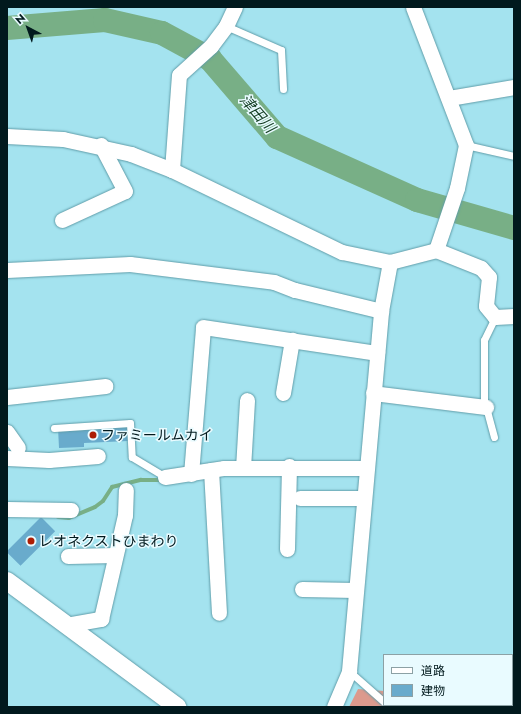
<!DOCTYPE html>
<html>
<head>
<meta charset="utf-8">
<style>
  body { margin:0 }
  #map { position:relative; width:521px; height:714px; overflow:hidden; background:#a4e3ef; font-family:Jost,"Noto Sans JP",sans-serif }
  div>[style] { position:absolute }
  .green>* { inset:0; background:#dc9a8d }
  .stream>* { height:4px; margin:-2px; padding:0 2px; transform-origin:2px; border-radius:2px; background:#78af86 }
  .river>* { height:24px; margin:-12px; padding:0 12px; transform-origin:12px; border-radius:12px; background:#78af86 }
  .building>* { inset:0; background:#69abcc; transform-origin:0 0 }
  .roads { filter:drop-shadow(0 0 1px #609da9) drop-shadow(0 0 1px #609da9) }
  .service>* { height:7px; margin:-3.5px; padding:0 3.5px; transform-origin:3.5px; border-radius:3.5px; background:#fff }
  .minor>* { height:15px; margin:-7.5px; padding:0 7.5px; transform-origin:7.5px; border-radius:7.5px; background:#fff }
  .tertiary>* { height:18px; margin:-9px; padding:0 9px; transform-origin:9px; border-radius:9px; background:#fff }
  .dots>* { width:11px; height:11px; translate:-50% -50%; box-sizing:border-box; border:2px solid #e9fbff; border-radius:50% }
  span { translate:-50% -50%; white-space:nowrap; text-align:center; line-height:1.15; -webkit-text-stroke:3px #e9fbff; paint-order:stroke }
  .poi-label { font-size:14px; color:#01191d }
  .left { translate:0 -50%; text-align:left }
  .water-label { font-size:15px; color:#123c20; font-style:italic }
  .frame { position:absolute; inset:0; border:8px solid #01191d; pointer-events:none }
  .legend { position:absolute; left:383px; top:654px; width:130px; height:52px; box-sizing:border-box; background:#e9fbff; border:1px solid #8ca1a5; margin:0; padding:5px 7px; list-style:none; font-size:12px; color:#01191d }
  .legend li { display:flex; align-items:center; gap:8px; height:20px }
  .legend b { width:20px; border:1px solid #8ca1a5 }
  .north { position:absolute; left:8px; top:8px; width:40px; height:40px; -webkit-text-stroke:3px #e9fbff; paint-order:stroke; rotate:319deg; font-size:11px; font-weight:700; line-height:16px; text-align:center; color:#01191d }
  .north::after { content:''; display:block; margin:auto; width:14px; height:18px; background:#01191d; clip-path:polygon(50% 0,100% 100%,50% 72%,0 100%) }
</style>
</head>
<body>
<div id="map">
  <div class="green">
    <i style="clip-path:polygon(514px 671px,514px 707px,349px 707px,358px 689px,384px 691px,384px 705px,512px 705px)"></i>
  </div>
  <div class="stream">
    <i style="left:58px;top:517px;width:11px;rotate:5deg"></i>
    <i style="left:69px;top:518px;width:28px;rotate:-23deg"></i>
    <i style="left:95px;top:507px;width:10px;rotate:-37deg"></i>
    <i style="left:103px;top:501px;width:17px;rotate:-57deg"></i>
    <i style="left:112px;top:487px;width:30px;rotate:-14deg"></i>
    <i style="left:141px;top:480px;width:18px"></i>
  </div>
  <div class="river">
    <i style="left:7px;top:28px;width:98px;rotate:-4.7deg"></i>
    <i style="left:105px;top:20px;width:58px;rotate:12.8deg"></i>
    <i style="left:162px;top:33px;width:55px;rotate:28.4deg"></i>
    <i style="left:210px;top:59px;width:103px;rotate:49.3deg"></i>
    <i style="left:277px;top:137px;width:154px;rotate:24.2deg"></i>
    <i style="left:417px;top:200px;width:101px;rotate:16.1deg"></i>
  </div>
  <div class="building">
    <i style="clip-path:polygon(128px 425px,128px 441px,84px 443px,84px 447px,59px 448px,58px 428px)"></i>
    <i style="left:41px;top:517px;width:20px;height:49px;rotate:45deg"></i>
  </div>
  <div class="roads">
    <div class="service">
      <i style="left:226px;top:26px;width:60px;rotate:23.6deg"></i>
      <i style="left:281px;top:50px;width:39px;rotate:87deg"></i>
      <i style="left:466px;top:145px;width:49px;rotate:12.9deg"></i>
      <i style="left:54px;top:428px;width:76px;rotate:-3.8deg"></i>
      <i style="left:130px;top:423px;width:34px;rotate:87deg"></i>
      <i style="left:132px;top:457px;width:39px;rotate:31deg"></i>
      <i style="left:494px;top:437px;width:39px;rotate:-105deg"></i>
      <i style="left:484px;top:399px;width:59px;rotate:-90deg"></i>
      <i style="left:484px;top:340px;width:25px;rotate:-64deg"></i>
      <i style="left:512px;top:665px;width:2px;rotate:-27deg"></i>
      <i style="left:349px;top:671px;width:47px;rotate:41.5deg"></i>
      <i style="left:388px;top:705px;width:4px;rotate:34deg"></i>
    </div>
    <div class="minor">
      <i style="left:413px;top:7px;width:148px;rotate:69deg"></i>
      <i style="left:466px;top:145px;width:44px;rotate:101.8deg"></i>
      <i style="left:457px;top:188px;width:65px;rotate:108.7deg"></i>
      <i style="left:449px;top:98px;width:66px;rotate:-9.6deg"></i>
      <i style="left:7px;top:136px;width:56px;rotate:3.1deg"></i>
      <i style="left:63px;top:139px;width:70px;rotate:12.4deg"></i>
      <i style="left:131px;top:154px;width:44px;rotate:21.3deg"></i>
      <i style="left:172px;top:170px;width:189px;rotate:25.8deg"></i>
      <i style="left:342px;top:252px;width:49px;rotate:11.8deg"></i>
      <i style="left:390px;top:262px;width:48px;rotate:-14.6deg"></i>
      <i style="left:436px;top:250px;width:48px;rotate:21.8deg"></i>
      <i style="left:481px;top:268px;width:12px;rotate:48deg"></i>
      <i style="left:489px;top:277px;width:29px;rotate:96deg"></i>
      <i style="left:486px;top:306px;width:14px;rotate:51deg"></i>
      <i style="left:495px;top:317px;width:19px;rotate:-3deg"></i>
      <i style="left:172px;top:170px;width:95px;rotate:-85.8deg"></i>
      <i style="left:179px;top:75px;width:43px;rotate:-42.2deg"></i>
      <i style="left:211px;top:46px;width:25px;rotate:-53deg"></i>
      <i style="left:226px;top:26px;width:21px;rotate:-65deg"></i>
      <i style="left:62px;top:220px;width:69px;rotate:-24.7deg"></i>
      <i style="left:125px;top:191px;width:52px;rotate:-117.6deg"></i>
      <i style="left:7px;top:270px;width:123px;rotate:-2.8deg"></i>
      <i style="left:130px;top:264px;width:145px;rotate:7.1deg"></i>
      <i style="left:274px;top:282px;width:22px;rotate:21deg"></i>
      <i style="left:295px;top:290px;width:89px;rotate:13.7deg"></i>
      <i style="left:283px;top:393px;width:54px;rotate:-80.4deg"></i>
      <i style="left:373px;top:393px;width:114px;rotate:7.1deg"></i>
      <i style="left:7px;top:397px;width:99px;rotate:-6.4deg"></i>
      <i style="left:7px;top:432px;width:19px;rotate:55deg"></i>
      <i style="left:7px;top:458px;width:42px;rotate:2.7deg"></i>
      <i style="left:49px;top:460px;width:49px;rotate:-4.7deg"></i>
      <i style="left:243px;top:468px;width:68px;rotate:-86.6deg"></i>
      <i style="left:211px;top:470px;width:143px;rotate:86.8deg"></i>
      <i style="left:191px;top:474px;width:147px;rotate:-85.3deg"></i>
      <i style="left:203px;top:327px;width:176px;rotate:8.5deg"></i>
      <i style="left:165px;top:477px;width:60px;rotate:-8.7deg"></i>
      <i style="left:224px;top:468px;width:141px"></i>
      <i style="left:300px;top:498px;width:63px"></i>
      <i style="left:7px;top:509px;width:64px;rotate:0.9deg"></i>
      <i style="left:287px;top:549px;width:83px;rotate:-88.6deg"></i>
      <i style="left:68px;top:556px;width:47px;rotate:-1.2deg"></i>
      <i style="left:302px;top:589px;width:53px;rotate:1.1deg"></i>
      <i style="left:66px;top:625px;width:36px;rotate:-10deg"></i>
      <i style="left:101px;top:619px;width:107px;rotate:-77deg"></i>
      <i style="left:125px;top:515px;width:25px;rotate:-88deg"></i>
      <i style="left:334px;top:707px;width:39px;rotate:-67deg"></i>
      <i style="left:349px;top:671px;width:361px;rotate:-84.9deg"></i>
      <i style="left:381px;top:311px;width:50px;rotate:-79.6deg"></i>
    </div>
    <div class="tertiary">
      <i style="left:7px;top:581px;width:212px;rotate:36.5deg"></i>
    </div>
  </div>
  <div class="dots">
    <i style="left:93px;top:435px;background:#ad1e05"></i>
    <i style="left:31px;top:541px;background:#ad1e05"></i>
  </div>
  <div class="poi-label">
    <span class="left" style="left:101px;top:435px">ファミールムカイ</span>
    <span class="left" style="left:39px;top:541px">レオネクストひまわり</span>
  </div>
  <div class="water-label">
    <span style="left:257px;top:114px;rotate:49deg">津田川</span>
  </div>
  <div class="frame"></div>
  <ul class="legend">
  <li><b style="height:5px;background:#fff"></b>道路</li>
  <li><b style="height:11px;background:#69abcc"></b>建物</li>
  </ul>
  <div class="north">N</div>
</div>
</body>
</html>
